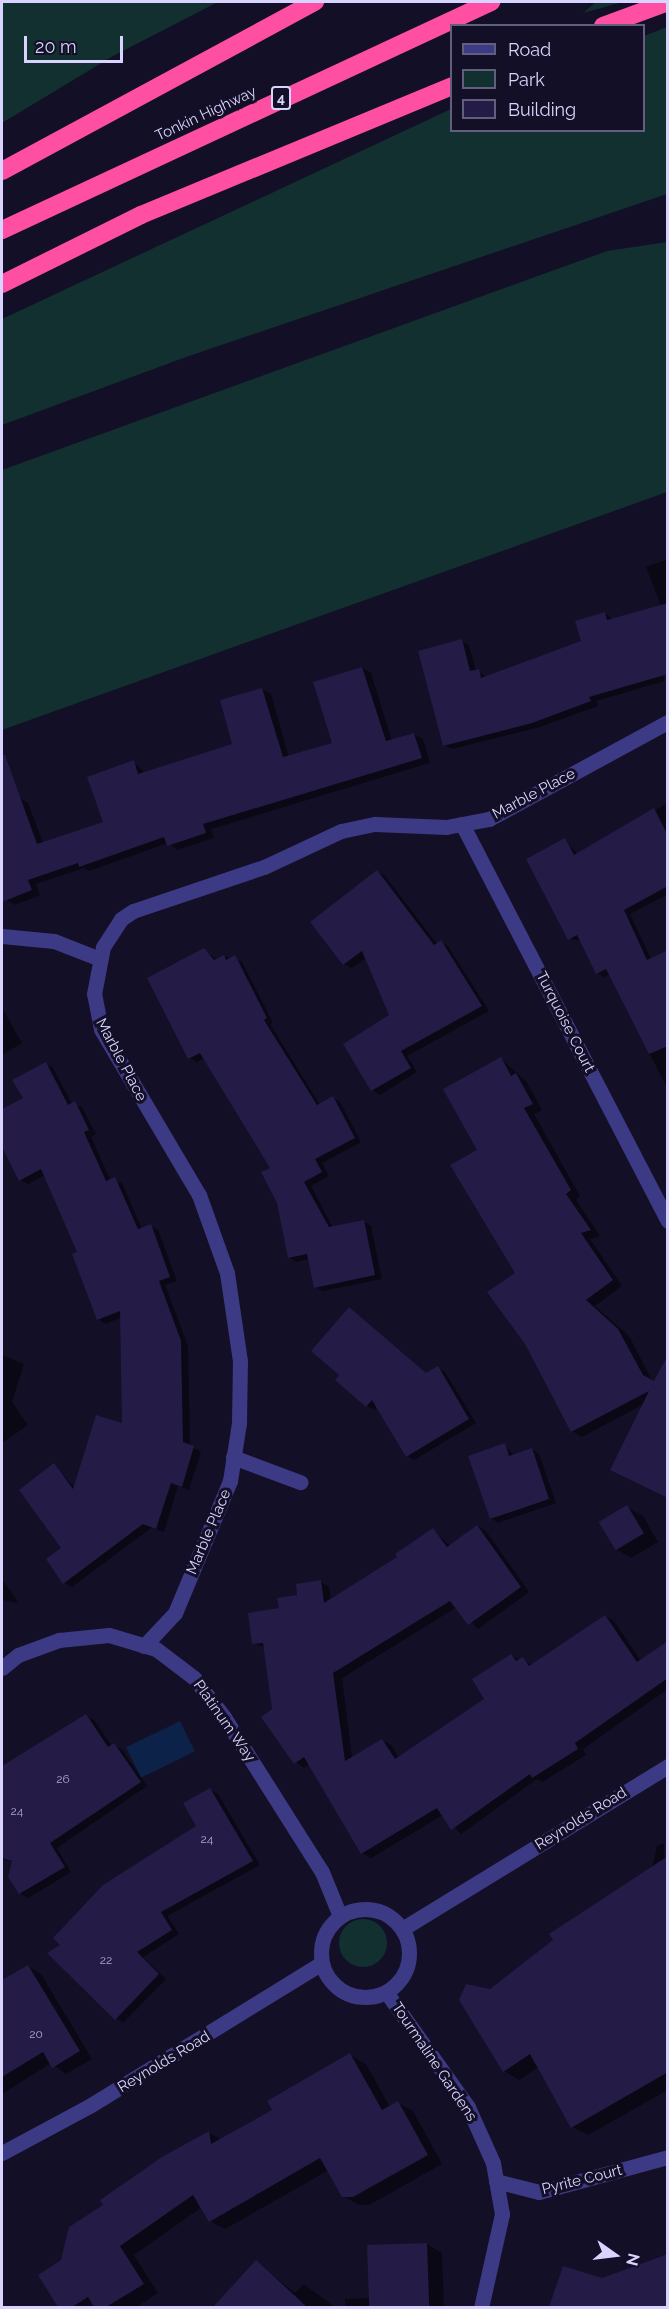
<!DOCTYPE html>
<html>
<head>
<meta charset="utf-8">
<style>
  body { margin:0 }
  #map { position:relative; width:669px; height:2309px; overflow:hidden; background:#130f26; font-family:Raleway,sans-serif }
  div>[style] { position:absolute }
  .green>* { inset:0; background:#12302f }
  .round { border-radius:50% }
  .water>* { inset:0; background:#0c2248; transform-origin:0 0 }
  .shadow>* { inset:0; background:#0007 }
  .building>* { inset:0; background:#241b47; transform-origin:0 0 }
  .minor>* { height:15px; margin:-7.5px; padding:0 7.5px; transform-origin:7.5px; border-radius:7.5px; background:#3d3a85 }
  .minor>.ring { margin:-7.5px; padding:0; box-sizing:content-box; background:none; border:15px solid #3d3a85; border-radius:50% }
  .highway>* { height:18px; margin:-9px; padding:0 9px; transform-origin:9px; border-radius:9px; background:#ff4fa3 }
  span { translate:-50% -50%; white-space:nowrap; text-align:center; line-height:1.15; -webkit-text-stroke:6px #130f26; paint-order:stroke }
  .number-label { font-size:12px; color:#aca6d1 }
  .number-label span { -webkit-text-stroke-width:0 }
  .shield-label span { padding:2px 4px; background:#130f26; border:2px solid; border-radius:4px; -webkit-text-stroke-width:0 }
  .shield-label { font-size:14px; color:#d9d4ff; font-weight:700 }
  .street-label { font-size:15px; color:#d9d4ff }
  .frame { position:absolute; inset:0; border:3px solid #d9d4ff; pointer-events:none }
  .legend { position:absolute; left:450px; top:24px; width:195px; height:108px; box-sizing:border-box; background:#130f26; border:2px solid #625e7d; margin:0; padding:8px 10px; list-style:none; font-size:18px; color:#d9d4ff }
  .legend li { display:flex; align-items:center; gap:12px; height:30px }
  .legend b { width:30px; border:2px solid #625e7d }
  .north { position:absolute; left:585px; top:2225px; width:60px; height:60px; -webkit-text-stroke:4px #130f26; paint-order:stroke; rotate:104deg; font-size:16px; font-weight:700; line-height:24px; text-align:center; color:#d9d4ff }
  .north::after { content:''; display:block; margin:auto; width:21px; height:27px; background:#d9d4ff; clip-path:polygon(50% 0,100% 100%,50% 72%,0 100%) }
  .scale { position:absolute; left:24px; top:36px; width:99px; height:27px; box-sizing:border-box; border:3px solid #d9d4ff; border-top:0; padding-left:8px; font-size:18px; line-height:21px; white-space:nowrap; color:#d9d4ff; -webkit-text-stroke:4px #130f26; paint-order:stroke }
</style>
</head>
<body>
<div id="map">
  <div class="green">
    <i style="clip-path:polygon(2px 2px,218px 2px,113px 56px,2px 123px)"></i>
    <i style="clip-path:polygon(596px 2px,623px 2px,583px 13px)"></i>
    <i style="clip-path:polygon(667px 27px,667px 194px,186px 357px,2px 425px,2px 319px,451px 109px,452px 130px,644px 130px,644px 36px)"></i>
    <i style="clip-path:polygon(667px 242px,667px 492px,2px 730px,2px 470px,607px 251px)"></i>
    <i class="round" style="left:339px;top:1919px;width:48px;height:48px"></i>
  </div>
  <div class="water">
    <i style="left:180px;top:1721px;width:34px;height:60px;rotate:64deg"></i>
  </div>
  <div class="shadow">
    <i style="clip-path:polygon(668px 559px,668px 669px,662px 671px,665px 681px,596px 701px,598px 706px,540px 727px,452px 749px,444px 745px,462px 641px,469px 645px,476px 671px,487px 677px,582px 642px,605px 613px,613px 620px,661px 606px,646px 567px)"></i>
    <i style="clip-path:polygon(362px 668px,371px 673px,392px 741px,414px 734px,423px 739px,430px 763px,211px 829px,214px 838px,177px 850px,168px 843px,89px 871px,84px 868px,36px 884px,40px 895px,15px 905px,7px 900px,2px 885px,2px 805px,20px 798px,28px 803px,43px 843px,105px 823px,134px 762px,145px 773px,234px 745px,262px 689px,271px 694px,289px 757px,334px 744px)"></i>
    <i style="clip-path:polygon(668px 803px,668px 894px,630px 914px,651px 959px,668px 951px,668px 1090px,610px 975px,604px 977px,597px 973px,581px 941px,570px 939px,565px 840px,578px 855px)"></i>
    <i style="clip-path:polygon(377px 872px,385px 876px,437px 944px,441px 942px,448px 946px,489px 1011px,407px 1056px,417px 1072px,380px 1095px,372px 1090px,345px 1044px,391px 1016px,366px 958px,352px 968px,344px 964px,313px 922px)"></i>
    <i style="clip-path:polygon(204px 950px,217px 960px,224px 956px,242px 962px,273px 1023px,270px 1024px,320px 1105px,333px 1098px,340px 1102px,361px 1142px,322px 1163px,329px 1176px,311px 1186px,333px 1228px,363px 1221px,371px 1226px,382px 1279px,323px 1291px,315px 1287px,309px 1259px,297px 1262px,289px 1257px,272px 1168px,205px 1058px,197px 1062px,189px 1058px)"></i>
    <i style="clip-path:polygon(2px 1008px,22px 1043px,2px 1055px)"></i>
    <i style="clip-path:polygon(501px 1059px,526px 1081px,542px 1110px,534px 1114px,580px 1196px,576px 1200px,600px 1236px,590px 1239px,622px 1286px,595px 1306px,629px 1336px,656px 1388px,644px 1404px,582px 1437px,572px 1431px,517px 1274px,479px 1150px)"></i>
    <i style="clip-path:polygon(46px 1064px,53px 1068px,72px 1104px,82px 1107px,96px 1134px,91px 1137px,111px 1181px,122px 1183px,142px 1229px,151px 1226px,158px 1230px,177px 1281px,165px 1285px,188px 1346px,190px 1446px,201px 1452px,189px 1490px,178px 1486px,164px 1532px,151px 1528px,72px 1587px,64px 1583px,54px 1465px,75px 1488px,123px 1425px,122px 1317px,106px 1324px,98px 1319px,79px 1253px,45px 1175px,28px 1184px,20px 1180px,2px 1143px,6px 1134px,2px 1111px,25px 1098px)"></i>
    <i style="clip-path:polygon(2px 1355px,24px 1364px,12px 1402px,28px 1425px,2px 1443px)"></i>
    <i style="clip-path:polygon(438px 1368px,445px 1372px,476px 1423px,414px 1460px,407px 1456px,378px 1406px,374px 1410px,367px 1406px,337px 1380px,427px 1374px)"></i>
    <i style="clip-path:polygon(504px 1445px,514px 1456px,532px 1449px,539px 1454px,556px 1503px,498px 1523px,491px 1518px)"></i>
    <i style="clip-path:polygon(627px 1507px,643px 1516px,658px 1542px,631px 1558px,616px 1549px)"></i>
    <i style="clip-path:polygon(478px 1526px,486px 1531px,529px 1592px,478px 1629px,457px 1607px,342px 1678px,352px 1758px,382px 1740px,391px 1745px,399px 1758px,486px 1700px,511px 1656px,533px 1665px,605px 1616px,614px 1621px,641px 1661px,668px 1643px,668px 1689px,583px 1749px,586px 1755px,542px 1782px,537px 1779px,461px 1834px,443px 1815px,371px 1858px,362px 1853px,309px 1764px,304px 1768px,296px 1762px,274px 1710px,266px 1648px,254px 1643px,281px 1609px,321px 1582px,329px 1587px,331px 1600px,400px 1557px,433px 1530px,450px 1546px)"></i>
    <i style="clip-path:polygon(2px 1579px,19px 1603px,2px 1600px)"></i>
    <i style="clip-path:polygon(86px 1716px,94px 1720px,112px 1746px,122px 1749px,147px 1786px,57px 1848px,71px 1872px,28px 1898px,20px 1893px,14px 1862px,2px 1859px,2px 1767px)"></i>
    <i style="clip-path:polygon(210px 1790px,218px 1794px,260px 1865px,167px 1916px,179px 1934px,143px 1957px,166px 1979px,123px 2023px,116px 2018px,63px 1945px,198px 1827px)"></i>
    <i style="clip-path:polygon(664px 1843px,668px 2090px,588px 2135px,572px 2127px,539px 2067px,519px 2080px,504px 2071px,490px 1991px,652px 1868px,657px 1846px)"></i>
    <i style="clip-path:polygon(28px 1966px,41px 1974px,92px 2059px,66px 2074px,51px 2063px,2px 2094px,2px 1982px)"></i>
    <i style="clip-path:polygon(350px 2055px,366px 2064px,390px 2107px,398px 2103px,413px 2111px,442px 2164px,369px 2205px,359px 2205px,343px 2196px,329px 2170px,225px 2229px,210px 2221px,202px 2207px,134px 2255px,158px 2293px,135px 2308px,58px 2305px,63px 2261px,209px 2133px,222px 2140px,274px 2110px)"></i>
    <i style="clip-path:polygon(427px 2244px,442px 2253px,444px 2308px,345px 2308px,345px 2299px,371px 2298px)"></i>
    <i style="clip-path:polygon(668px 2256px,668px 2307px,661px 2295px,657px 2308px,551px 2308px,564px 2267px,602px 2280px)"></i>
    <i style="clip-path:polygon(256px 2262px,295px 2293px,304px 2284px,336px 2308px,215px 2308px)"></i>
  </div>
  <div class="building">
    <i style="clip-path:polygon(668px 603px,668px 674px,589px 697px,591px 701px,532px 723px,443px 746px,418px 651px,462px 639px,470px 671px,479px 669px,481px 678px,581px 641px,575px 621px,605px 612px,607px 620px)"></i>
    <i style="clip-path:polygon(362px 667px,386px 741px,414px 733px,422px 758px,203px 824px,206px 833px,167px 846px,164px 837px,79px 867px,78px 863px,28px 880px,32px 890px,2px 902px,2px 755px,5px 755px,37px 844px,103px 822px,87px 777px,134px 760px,138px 774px,232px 744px,220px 700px,262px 688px,283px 757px,332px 743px,313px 682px)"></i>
    <i style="clip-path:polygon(654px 808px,668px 836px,668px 886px,624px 910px,647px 960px,668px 950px,668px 1046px,649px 1054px,606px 969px,596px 974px,577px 935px,568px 940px,526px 859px,565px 838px,574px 855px)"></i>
    <i style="clip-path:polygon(377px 870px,434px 945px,441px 940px,482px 1006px,401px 1051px,411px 1068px,371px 1091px,343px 1044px,389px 1015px,362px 951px,343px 965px,310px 922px)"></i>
    <i style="clip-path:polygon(204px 948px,214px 960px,224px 955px,226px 960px,235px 955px,267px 1018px,264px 1020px,317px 1105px,333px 1096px,355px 1138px,315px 1159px,322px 1172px,304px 1182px,329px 1227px,364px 1220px,375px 1275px,314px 1288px,307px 1254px,288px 1258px,277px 1203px,261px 1172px,270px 1168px,200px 1053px,188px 1059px,147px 978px)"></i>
    <i style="clip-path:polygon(501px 1057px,511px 1076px,516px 1073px,533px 1104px,524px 1108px,571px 1190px,566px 1194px,591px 1230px,581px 1233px,613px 1280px,586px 1300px,618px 1329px,643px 1375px,654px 1381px,668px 1355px,668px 1498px,610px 1470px,649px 1391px,571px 1432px,525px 1344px,487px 1292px,515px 1273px,450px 1165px,477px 1150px,443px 1089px)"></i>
    <i style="clip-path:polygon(46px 1062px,68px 1105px,75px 1101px,89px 1130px,84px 1132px,106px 1181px,115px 1177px,138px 1229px,151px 1224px,170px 1277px,159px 1281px,181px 1341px,183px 1442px,194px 1446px,182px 1487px,171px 1483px,156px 1529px,143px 1524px,63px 1584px,46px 1559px,61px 1548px,19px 1490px,54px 1463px,73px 1489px,96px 1415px,122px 1423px,120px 1311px,97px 1320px,72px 1254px,77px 1252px,41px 1169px,19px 1181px,2px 1147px,2px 1109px,23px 1098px,12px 1080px)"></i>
    <i style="clip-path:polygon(349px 1307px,426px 1373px,438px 1366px,469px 1419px,406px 1457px,372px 1400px,366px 1407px,335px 1380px,339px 1375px,311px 1351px)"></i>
    <i style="clip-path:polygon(505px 1443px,509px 1456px,532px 1448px,549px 1499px,490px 1519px,468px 1456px)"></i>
    <i style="left:627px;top:1505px;width:33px;height:33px;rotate:59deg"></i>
    <i style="clip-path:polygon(477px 1525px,521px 1587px,468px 1625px,450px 1601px,333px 1673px,345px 1761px,382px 1739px,395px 1759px,484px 1699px,472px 1679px,511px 1654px,516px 1661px,523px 1657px,529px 1666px,605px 1615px,637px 1662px,668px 1641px,668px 1678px,575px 1743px,578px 1749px,532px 1778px,530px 1774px,451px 1830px,437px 1808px,361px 1854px,304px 1757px,294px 1764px,261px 1717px,272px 1709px,263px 1643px,252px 1644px,248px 1613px,279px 1608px,277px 1598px,297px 1595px,296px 1584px,321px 1580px,324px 1603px,397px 1557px,395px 1554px,433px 1528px,447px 1547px)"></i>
    <i style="clip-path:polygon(86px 1714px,108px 1747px,114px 1743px,141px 1782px,50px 1843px,65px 1867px,19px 1894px,8px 1877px,12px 1861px,2px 1858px,2px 1766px)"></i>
    <i style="clip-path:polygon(210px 1788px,253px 1861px,161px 1912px,172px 1930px,137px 1952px,159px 1974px,115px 2020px,47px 1953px,60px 1945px,53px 1938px,103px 1885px,196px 1826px,183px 1803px)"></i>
    <i style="clip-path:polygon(668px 1856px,668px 2072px,571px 2128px,530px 2054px,503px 2072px,459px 2000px,466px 1984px,490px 1989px,553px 1940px,549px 1934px)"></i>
    <i style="clip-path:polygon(28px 1965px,80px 2051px,52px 2068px,43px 2052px,2px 2077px,2px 1980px)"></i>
    <i style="clip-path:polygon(350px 2053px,382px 2110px,398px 2101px,428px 2155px,353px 2197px,342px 2197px,320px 2158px,209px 2222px,193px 2195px,120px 2246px,144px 2284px,106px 2307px,94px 2307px,88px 2297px,72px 2307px,58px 2307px,38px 2275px,61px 2260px,69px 2227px,103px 2205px,100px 2200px,162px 2157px,209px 2131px,211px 2144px,272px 2110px,267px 2101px)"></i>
    <i style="left:427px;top:2243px;width:64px;height:60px;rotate:88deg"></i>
    <i style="clip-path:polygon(668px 2254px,668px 2307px,549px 2307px,563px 2266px,602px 2278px)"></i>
    <i style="clip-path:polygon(256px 2260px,307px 2307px,213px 2307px)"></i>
  </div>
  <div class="minor">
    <i style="left:462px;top:824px;width:447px;rotate:62.6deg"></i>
    <i style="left:2px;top:936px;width:52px;rotate:5.5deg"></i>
    <i style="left:54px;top:941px;width:49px;rotate:21.4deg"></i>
    <i style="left:233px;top:1457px;width:72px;rotate:20.5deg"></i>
    <i style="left:144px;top:1646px;width:45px;rotate:-46.8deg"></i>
    <i style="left:175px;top:1613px;width:143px;rotate:-67.4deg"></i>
    <i style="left:230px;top:1481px;width:59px;rotate:-81.2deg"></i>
    <i style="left:239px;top:1423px;width:62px;rotate:-89.1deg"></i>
    <i style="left:240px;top:1361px;width:89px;rotate:-98.4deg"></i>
    <i style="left:227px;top:1273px;width:83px;rotate:-109.7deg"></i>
    <i style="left:199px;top:1195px;width:193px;rotate:-120.6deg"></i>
    <i style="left:101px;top:1029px;width:36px;rotate:-101deg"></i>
    <i style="left:94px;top:994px;width:48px;rotate:-79.2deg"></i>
    <i style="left:103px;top:947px;width:33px;rotate:-57deg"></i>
    <i style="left:121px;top:919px;width:14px;rotate:-34deg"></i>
    <i style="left:133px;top:911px;width:138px;rotate:-18.6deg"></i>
    <i style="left:264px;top:867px;width:85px;rotate:-25.1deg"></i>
    <i style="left:341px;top:831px;width:35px;rotate:-12deg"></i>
    <i style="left:375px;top:824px;width:71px;rotate:2.4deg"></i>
    <i style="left:446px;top:827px;width:44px;rotate:-10.5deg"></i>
    <i style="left:489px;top:819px;width:204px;rotate:-28.5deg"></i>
    <i style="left:2px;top:1668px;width:21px;rotate:-39deg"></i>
    <i style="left:18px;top:1655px;width:44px;rotate:-20.1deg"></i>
    <i style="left:59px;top:1640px;width:50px;rotate:-5.7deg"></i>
    <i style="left:109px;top:1635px;width:49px;rotate:16.6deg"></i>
    <i style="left:156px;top:1649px;width:48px;rotate:37.3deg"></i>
    <i style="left:194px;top:1678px;width:49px;rotate:52.4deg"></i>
    <i style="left:224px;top:1717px;width:183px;rotate:57.7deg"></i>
    <i style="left:322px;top:1872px;width:48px;rotate:67.8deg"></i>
    <i class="ring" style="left:321px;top:1909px;width:73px;height:73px"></i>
    <i style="left:402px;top:1929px;width:312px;rotate:-31.5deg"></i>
    <i style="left:386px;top:1992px;width:141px;rotate:54.5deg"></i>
    <i style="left:468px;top:2107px;width:61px;rotate:65.9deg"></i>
    <i style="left:493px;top:2163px;width:52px;rotate:80deg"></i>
    <i style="left:502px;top:2214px;width:96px;rotate:102.6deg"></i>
    <i style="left:2px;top:2153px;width:101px;rotate:-28.3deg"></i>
    <i style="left:91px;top:2105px;width:271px;rotate:-31.6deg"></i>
    <i style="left:496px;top:2181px;width:44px;rotate:14.3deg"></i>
    <i style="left:539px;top:2192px;width:134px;rotate:-15.2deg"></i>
  </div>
  <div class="highway">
    <i style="left:603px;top:26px;width:69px;rotate:-20.3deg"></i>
    <i style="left:2px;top:171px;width:356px;rotate:-28.4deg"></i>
    <i style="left:2px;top:230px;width:540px;rotate:-25deg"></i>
    <i style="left:2px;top:284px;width:155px;rotate:-26.4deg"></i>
    <i style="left:141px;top:215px;width:337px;rotate:-22.5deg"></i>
  </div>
  <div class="number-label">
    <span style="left:63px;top:1780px">26</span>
    <span style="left:17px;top:1812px">24</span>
    <span style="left:207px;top:1840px">24</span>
    <span style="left:106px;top:1961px">22</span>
    <span style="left:36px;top:2035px">20</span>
  </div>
  <div class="shield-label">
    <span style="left:281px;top:98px">4</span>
  </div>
  <div class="street-label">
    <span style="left:206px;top:114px;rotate:-25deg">Tonkin Highway</span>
    <span style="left:534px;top:794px;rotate:-28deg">Marble Place</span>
    <span style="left:565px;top:1022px;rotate:63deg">Turquoise Court</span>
    <span style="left:121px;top:1060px;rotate:62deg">Marble Place</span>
    <span style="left:209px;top:1532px;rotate:-67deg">Marble Place</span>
    <span style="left:224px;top:1721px;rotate:55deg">Platinum Way</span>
    <span style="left:581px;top:1819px;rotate:-32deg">Reynolds Road</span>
    <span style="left:164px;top:2062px;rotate:-31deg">Reynolds Road</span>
    <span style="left:434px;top:2062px;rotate:56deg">Tourmaline Gardens</span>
    <span style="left:582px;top:2180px;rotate:-14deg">Pyrite Court</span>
  </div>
  <div class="frame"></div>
  <ul class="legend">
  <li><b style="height:8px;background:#3d3a85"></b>Road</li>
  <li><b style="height:16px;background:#12302f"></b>Park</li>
  <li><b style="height:16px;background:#241b47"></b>Building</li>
  </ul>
  <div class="north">N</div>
  <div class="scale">20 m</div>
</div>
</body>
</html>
